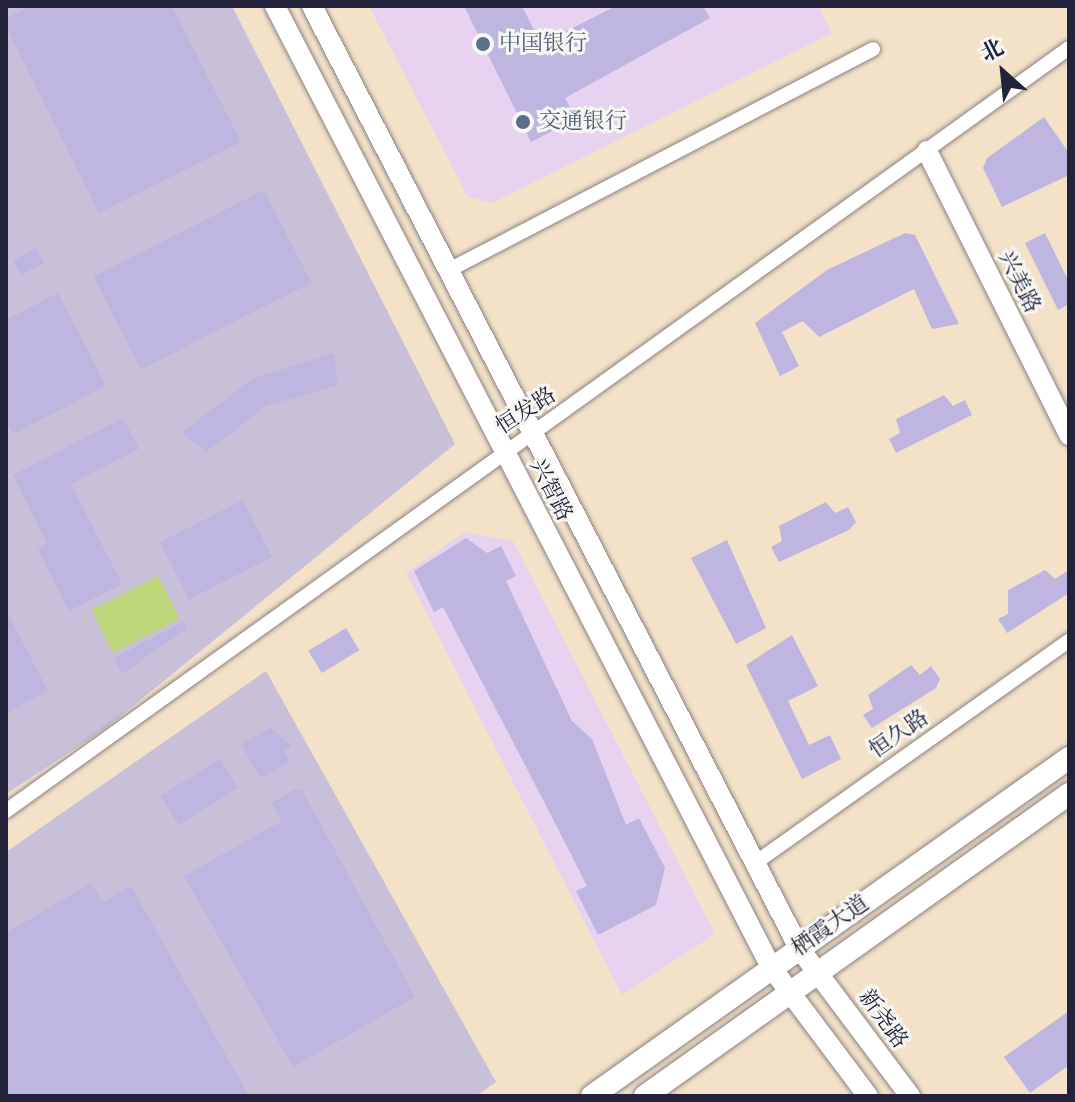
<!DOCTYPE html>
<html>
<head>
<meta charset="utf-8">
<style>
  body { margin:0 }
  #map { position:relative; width:1075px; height:1102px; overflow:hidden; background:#f3e1c8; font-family:"IM FELL French Canon","Noto Serif SC",serif }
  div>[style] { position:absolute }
  .built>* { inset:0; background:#e7d2ef }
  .industrial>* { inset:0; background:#c8bfd8 }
  .green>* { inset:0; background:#bfd579; transform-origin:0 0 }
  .building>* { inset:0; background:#beb6e1; transform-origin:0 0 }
  .roads { filter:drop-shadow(0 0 2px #8a8282) drop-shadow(0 0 2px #8a8282) }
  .street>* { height:14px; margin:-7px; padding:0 7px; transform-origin:7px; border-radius:7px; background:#fff }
  .secondary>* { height:20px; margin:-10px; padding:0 10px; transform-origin:10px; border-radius:10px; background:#fff }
  .primary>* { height:22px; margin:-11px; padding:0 11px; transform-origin:11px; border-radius:11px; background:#fff }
  .dots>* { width:22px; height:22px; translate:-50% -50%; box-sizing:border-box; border:4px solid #f6f6f2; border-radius:50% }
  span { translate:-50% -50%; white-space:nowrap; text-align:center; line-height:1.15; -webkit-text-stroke:6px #f6f6f2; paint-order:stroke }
  .service-label { font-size:22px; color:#4e5e75 }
  .left { translate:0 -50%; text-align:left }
  .street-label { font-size:22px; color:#22223b }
  .frame { position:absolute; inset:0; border:8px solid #22223b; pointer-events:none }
  .north { position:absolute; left:963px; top:32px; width:80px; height:80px; -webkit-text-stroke:6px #f6f6f2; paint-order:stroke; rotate:333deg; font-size:22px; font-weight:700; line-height:32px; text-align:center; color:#22223b }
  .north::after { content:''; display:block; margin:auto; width:28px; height:36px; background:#22223b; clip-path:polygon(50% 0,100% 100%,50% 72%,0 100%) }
</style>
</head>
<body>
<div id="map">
  <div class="built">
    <i style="clip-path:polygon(369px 6px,818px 6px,832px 33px,492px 203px,468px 197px)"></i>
    <i style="clip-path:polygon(465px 532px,513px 541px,715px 934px,622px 995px,406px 573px)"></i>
  </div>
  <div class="industrial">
    <i style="clip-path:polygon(6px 6px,232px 6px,455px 444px,106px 728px,6px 794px)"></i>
    <i style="clip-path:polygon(266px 671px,496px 1082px,476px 1096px,6px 1096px,6px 852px)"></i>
  </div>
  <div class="green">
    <i style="left:158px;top:576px;width:48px;height:75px;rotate:63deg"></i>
  </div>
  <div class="building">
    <i style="clip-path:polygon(31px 6px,172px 6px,241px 142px,99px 213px,6px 27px,6px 18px)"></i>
    <i style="clip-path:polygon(464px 6px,522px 6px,541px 44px,616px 6px,703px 6px,710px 18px,565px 98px,576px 119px,531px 142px)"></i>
    <i style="clip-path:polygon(1044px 117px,1069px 153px,1069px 175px,1002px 207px,983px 168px,987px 158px)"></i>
    <i style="left:264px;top:190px;width:104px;height:191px;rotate:63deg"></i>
    <i style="clip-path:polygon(905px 233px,915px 235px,959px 324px,932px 329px,914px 289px,819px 337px,803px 321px,782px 332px,799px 366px,780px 376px,755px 323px,827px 270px)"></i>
    <i style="clip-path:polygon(1045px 233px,1069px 282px,1069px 304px,1058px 310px,1025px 243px)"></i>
    <i style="left:36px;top:248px;width:17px;height:26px;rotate:62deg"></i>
    <i style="clip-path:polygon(58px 293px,106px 386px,13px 434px,6px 420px,6px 320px)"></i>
    <i style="clip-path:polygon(334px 353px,338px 385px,266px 406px,206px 452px,182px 432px,254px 378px)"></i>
    <i style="clip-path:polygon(944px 395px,953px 406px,965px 400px,972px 415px,896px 453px,889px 439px,900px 433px,896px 419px)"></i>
    <i style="clip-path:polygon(123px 418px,139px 449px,71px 484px,122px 584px,69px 611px,38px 549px,47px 544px,13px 475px)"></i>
    <i style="left:243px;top:500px;width:64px;height:93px;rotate:63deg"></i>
    <i style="clip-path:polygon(826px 502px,835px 513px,848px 507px,856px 522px,849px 530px,779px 562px,771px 547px,782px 541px,779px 526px)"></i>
    <i style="clip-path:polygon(466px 538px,487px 553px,501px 546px,516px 576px,506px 581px,572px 721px,592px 739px,626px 825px,639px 818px,665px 868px,656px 905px,598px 935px,576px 891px,587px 886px,554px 821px,443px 607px,434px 612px,414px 571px)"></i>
    <i style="clip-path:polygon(727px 540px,766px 628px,736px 644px,691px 558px)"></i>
    <i style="clip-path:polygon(1045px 570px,1055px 579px,1069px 570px,1069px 593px,1007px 633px,998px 619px,1008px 614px,1008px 590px)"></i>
    <i style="clip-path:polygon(6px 610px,48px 691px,6px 713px)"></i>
    <i style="clip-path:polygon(184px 621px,187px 628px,122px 674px,114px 658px)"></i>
    <i style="left:346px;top:628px;width:26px;height:44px;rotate:59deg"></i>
    <i style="clip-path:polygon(792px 635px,818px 686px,788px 701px,809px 745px,830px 735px,841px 759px,802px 779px,746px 665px)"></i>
    <i style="clip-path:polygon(911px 665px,920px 675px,931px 666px,940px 679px,936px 688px,872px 728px,863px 715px,873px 709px,868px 695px)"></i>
    <i style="clip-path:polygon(271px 728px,292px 747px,284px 751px,290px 762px,260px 778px,241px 744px)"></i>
    <i style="left:220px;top:759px;width:34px;height:70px;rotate:58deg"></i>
    <i style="clip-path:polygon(293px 790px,302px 790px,415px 997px,293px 1067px,184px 876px,282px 821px,272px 803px)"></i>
    <i style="clip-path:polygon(91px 883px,103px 902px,131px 886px,249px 1096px,6px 1096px,6px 933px)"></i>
    <i style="clip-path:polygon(1069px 1011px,1069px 1065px,1030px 1093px,1004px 1057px)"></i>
  </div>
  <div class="roads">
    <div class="street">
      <i style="left:449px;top:270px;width:478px;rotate:-27.5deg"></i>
      <i style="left:6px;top:811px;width:1308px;rotate:-35.67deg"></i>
      <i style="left:755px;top:863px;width:385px;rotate:-35.3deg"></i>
    </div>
    <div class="secondary">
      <i style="left:275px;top:6px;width:1081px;rotate:62.7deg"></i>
      <i style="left:771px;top:967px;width:161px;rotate:53.1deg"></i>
      <i style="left:312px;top:6px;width:1060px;rotate:62.66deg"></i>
      <i style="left:799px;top:948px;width:185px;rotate:53.1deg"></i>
      <i style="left:927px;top:151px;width:318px;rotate:63.4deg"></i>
    </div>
    <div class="primary">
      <i style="left:592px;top:1096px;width:585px;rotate:-35.32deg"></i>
      <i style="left:645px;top:1096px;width:521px;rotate:-35.46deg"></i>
    </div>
  </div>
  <div class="dots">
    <i style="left:483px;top:44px;background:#5c6f8a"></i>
    <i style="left:523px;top:122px;background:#5c6f8a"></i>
  </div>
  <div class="service-label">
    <span class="left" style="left:499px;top:44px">中国银行</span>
    <span class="left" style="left:539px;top:122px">交通银行</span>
  </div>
  <div class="street-label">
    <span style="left:1019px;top:282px;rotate:63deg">兴美路</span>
    <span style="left:526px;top:411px;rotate:-33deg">恒发路</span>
    <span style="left:551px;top:490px;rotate:63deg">兴智路</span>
    <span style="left:899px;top:734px;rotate:-35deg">恒久路</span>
    <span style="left:830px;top:926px;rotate:-35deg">栖霞大道</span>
    <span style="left:883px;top:1019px;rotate:54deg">新尧路</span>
  </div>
  <div class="frame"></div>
  <div class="north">北</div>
</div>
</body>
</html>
